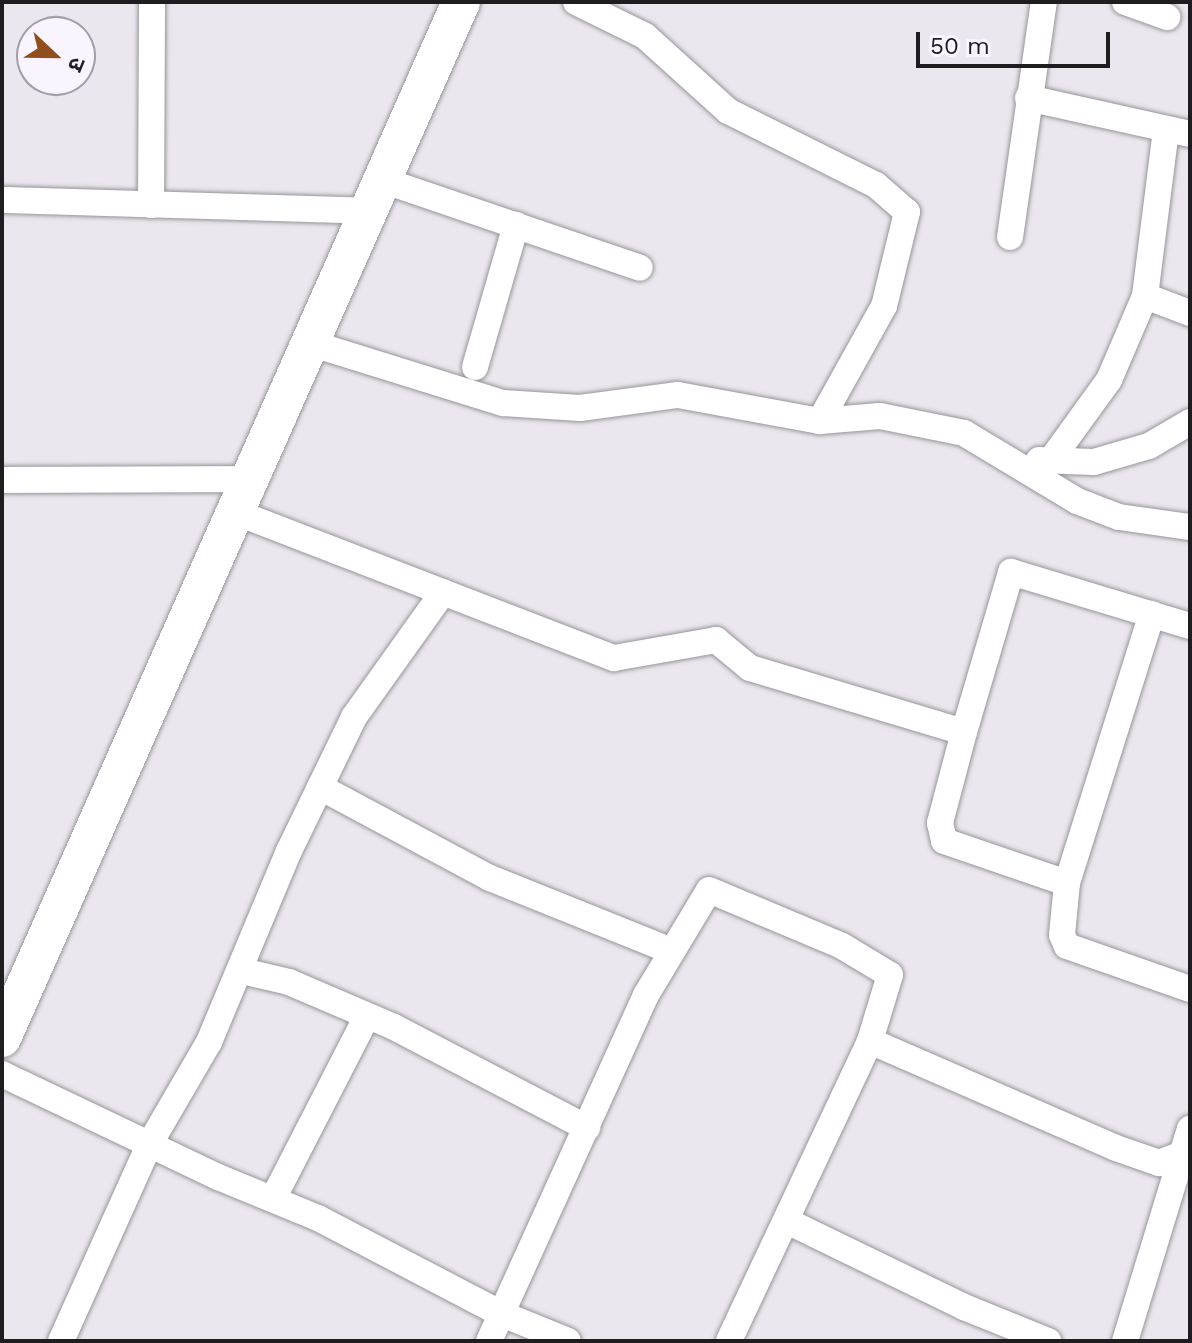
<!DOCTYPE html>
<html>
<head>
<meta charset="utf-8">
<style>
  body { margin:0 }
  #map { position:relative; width:1192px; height:1343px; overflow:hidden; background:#ece7ef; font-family:"Work Sans","Noto Sans Devanagari",sans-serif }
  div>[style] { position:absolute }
  .roads { filter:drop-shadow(0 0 2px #98949b) drop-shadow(0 0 2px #98949b) }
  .street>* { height:26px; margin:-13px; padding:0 13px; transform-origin:13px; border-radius:13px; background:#fff }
  .secondary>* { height:38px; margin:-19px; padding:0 19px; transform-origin:19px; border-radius:19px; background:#fff }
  span { translate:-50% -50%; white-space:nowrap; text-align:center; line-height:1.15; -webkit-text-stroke:8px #f9f4fd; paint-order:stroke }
  .frame { position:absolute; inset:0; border:4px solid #1f1d20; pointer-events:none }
  .north { position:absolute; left:16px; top:16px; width:80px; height:80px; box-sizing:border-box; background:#f9f4fd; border:2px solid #a29ea5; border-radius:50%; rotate:112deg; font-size:22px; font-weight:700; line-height:32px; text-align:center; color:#1f1d20 }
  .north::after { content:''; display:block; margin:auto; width:28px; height:36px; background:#904d1d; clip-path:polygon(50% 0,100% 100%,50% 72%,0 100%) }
  .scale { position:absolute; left:916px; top:32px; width:194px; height:36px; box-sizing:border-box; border:4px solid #1f1d20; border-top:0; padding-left:10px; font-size:24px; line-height:28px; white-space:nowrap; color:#1f1d20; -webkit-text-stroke:6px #f9f4fd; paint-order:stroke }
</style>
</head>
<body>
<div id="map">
  <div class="roads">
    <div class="street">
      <i style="left:576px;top:2px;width:77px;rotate:26.2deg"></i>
      <i style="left:645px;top:36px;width:112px;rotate:42.1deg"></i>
      <i style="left:728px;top:111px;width:165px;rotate:26.6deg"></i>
      <i style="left:876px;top:185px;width:41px;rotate:41.1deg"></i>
      <i style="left:907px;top:212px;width:97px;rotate:103.7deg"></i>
      <i style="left:884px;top:306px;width:132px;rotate:119.1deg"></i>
      <i style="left:1125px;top:2px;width:45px;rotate:19.7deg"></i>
      <i style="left:1028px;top:98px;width:166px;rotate:12.5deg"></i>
      <i style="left:385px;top:181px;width:269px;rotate:18.8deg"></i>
      <i style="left:2px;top:200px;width:370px;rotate:1.7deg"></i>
      <i style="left:151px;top:205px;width:203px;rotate:-89.7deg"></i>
      <i style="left:1010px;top:237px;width:237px;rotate:-81.8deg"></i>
      <i style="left:1145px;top:296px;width:48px;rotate:20.7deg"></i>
      <i style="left:313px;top:344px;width:199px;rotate:17.3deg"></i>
      <i style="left:503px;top:403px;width:77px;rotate:3.7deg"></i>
      <i style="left:580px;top:408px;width:99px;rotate:-7.6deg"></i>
      <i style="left:678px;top:395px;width:144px;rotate:10.4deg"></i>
      <i style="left:820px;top:421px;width:60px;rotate:-4.8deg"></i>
      <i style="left:880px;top:416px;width:86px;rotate:11.4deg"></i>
      <i style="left:964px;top:433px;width:132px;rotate:31deg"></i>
      <i style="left:1077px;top:501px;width:45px;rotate:20.9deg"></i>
      <i style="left:1119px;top:517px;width:72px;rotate:8deg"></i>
      <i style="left:475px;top:367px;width:148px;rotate:-73.9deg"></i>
      <i style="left:1039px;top:460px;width:55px;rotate:2.1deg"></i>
      <i style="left:1094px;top:462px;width:57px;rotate:-16.2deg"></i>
      <i style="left:1149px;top:446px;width:48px;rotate:-30.3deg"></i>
      <i style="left:1051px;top:460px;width:99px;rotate:-54.1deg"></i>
      <i style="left:1109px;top:380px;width:91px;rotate:-66.8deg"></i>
      <i style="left:1145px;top:296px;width:168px;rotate:-82.8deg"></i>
      <i style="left:2px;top:480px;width:252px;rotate:-0.2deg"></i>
      <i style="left:238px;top:513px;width:403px;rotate:21.1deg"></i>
      <i style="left:614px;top:658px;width:104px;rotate:-10deg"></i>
      <i style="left:716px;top:640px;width:44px;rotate:39.5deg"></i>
      <i style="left:750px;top:668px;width:223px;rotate:16.7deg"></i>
      <i style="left:964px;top:732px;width:94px;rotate:104.8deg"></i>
      <i style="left:940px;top:823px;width:18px;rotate:77deg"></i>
      <i style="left:944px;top:841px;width:130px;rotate:18.9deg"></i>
      <i style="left:1067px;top:883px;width:52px;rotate:95.5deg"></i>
      <i style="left:1062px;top:935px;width:12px;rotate:66deg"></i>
      <i style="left:1067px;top:946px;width:130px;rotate:19.3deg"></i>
      <i style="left:964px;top:732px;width:167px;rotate:-73.6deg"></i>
      <i style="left:1011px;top:572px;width:187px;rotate:16.8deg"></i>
      <i style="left:320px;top:787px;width:193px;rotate:28.2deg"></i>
      <i style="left:490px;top:878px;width:193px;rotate:21.9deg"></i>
      <i style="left:1067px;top:883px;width:282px;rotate:-72.5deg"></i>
      <i style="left:242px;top:971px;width:48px;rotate:13.2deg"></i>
      <i style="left:289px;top:982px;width:114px;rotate:23.2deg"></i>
      <i style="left:394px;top:1027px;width:218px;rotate:27.6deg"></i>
      <i style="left:870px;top:1041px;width:268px;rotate:23.5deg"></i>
      <i style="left:1116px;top:1148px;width:46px;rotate:19.2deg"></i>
      <i style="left:1159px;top:1163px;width:26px;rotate:-21deg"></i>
      <i style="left:2px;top:1074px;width:239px;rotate:25.5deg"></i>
      <i style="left:218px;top:1177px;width:108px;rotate:22.3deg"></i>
      <i style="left:318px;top:1218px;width:208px;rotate:27.6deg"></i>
      <i style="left:502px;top:1314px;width:71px;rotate:22.2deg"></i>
      <i style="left:273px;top:1199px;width:206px;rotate:-62.8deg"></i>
      <i style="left:787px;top:1221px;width:197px;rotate:25.9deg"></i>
      <i style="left:964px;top:1307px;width:91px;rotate:22deg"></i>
      <i style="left:61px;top:1341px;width:215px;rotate:-65.8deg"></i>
      <i style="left:149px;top:1145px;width:119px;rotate:-59.8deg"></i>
      <i style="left:209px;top:1042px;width:207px;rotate:-67.3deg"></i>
      <i style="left:289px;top:851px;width:149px;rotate:-64.1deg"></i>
      <i style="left:354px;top:717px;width:153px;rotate:-54.5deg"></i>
      <i style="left:489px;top:1341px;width:380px;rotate:-65.6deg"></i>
      <i style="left:646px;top:995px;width:122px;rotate:-59deg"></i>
      <i style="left:709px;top:890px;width:144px;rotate:22.8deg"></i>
      <i style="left:842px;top:946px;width:56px;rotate:31.1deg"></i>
      <i style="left:890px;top:975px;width:69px;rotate:106.9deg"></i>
      <i style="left:870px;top:1041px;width:331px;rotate:115.2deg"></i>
      <i style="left:1125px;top:1341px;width:222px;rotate:-73deg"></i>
    </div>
    <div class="secondary">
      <i style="left:2px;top:1038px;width:1133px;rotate:-66.1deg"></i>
    </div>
  </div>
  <div class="frame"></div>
  <div class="north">उ</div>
  <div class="scale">50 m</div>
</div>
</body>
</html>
